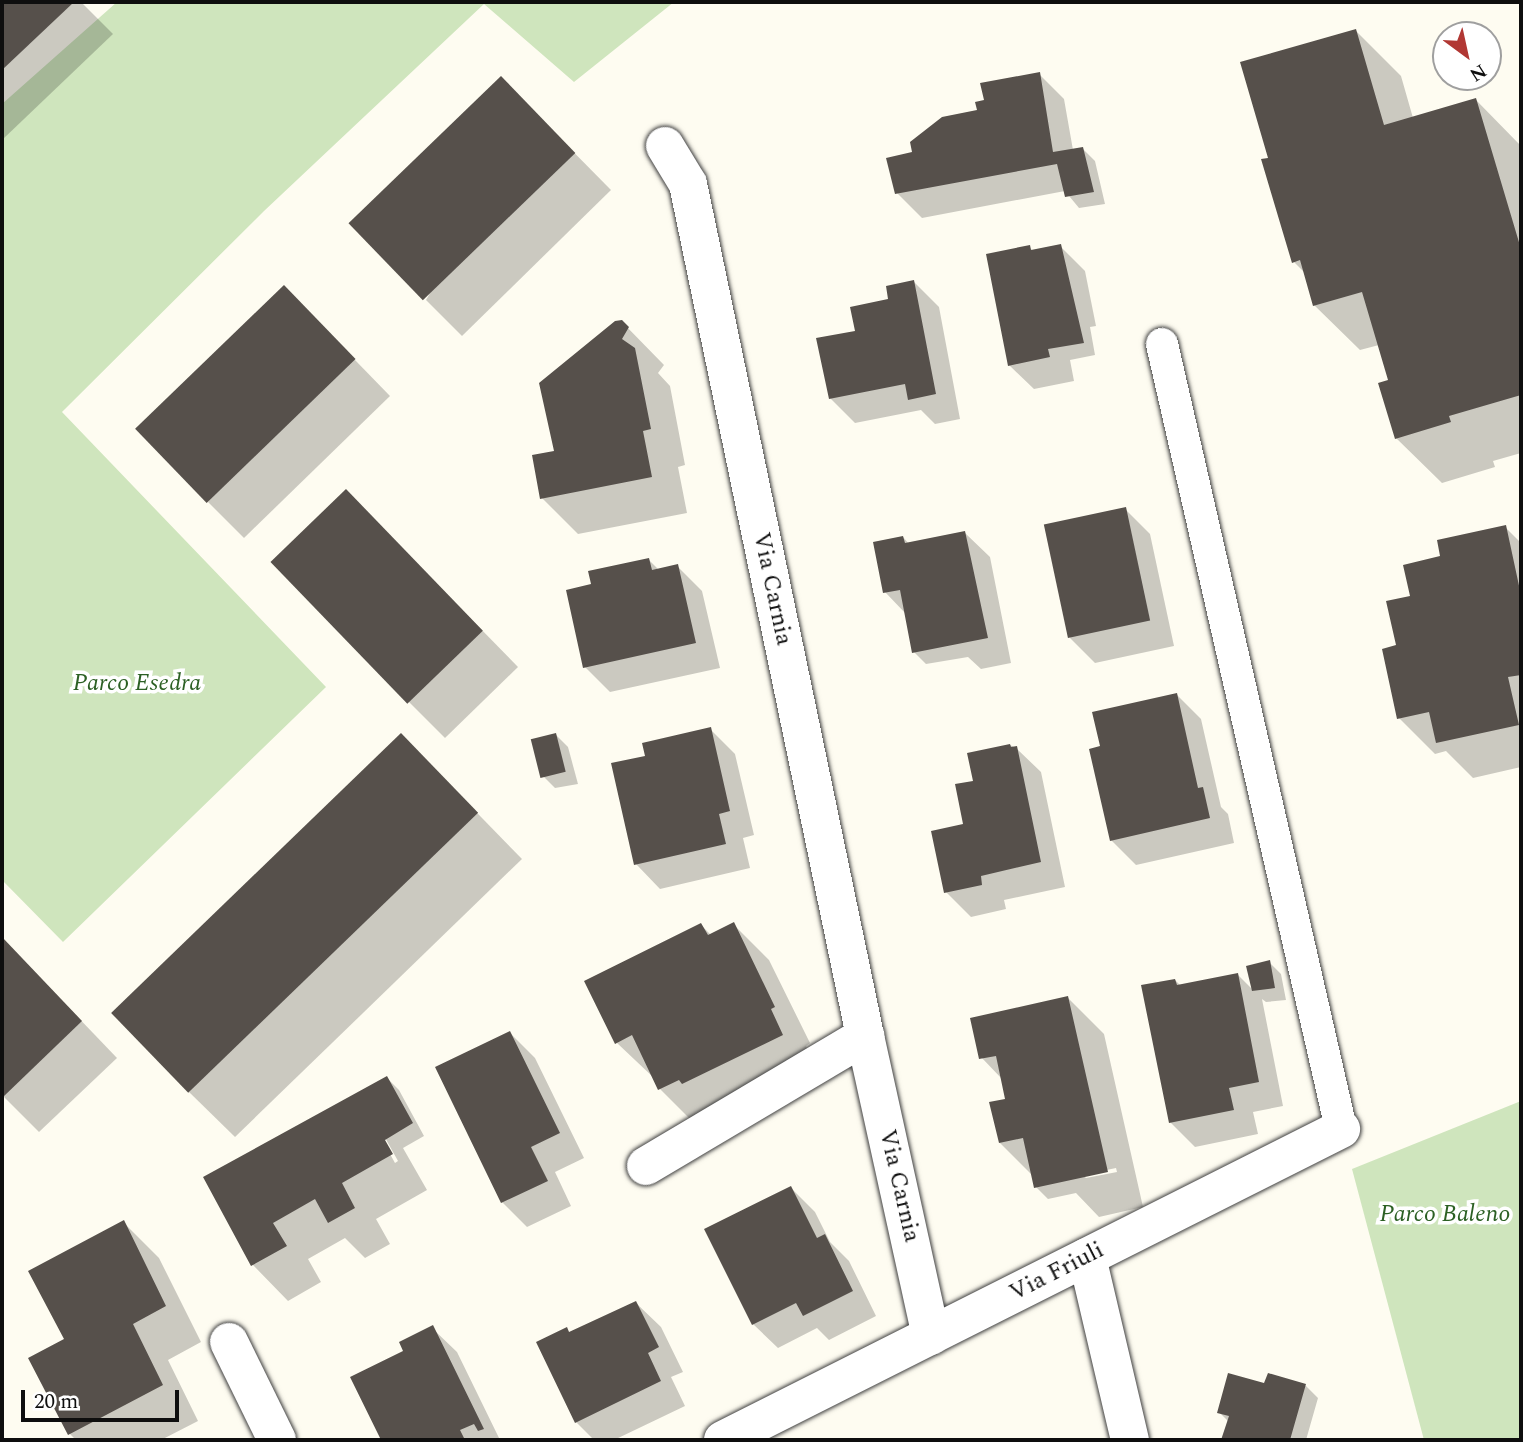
<!DOCTYPE html>
<html>
<head>
<meta charset="utf-8">
<style>
  body { margin:0 }
  #map { position:relative; width:1523px; height:1442px; overflow:hidden; background:#fefcf1; font-family:Spectral,serif }
  div>[style] { position:absolute }
  .green>* { inset:0; background:#cfe5bd }
  .shadow>* { inset:0; background:#0003 }
  .building>* { inset:0; background:#56504b; transform-origin:0 0 }
  .roads { filter:drop-shadow(0 0 2px #414141) drop-shadow(0 0 2px #414141) }
  .lane>* { height:32px; margin:-16px; padding:0 16px; transform-origin:16px; border-radius:16px; background:#fff }
  .street>* { height:38px; margin:-19px; padding:0 19px; transform-origin:19px; border-radius:19px; background:#fff }
  span { translate:-50% -50%; white-space:nowrap; text-align:center; line-height:1.15; -webkit-text-stroke:7px #fff; paint-order:stroke }
  .street-label { font-size:24px; color:#0e0e0e }
  .park-label { font-size:24px; color:#2c6024; font-style:italic }
  .frame { position:absolute; inset:0; border:4px solid #0e0e0e; pointer-events:none }
  .north { position:absolute; left:1432px; top:21px; width:70px; height:70px; box-sizing:border-box; background:#fff; border:2px solid #9f9f9f; border-radius:50%; rotate:147deg; font-size:19px; font-weight:700; line-height:28px; text-align:center; color:#0e0e0e }
  .north::after { content:''; display:block; margin:auto; width:24px; height:32px; background:#b13733; clip-path:polygon(50% 0,100% 100%,50% 72%,0 100%) }
  .scale { position:absolute; left:21px; top:1390px; width:158px; height:32px; box-sizing:border-box; border:4px solid #0e0e0e; border-top:0; padding-left:9px; font-size:21px; line-height:24px; white-space:nowrap; color:#0e0e0e; -webkit-text-stroke:5px #fff; paint-order:stroke }
</style>
</head>
<body>
<div id="map">
  <div class="green">
    <i style="clip-path:polygon(117px 2px,674px 2px,574px 82px,484px 4px,264px 211px,62px 412px,326px 687px,63px 942px,2px 880px,2px 104px)"></i>
    <i style="clip-path:polygon(1521px 1101px,1521px 1440px,1424px 1440px,1352px 1169px)"></i>
  </div>
  <div class="shadow">
    <i style="clip-path:polygon(2px 2px,81px 2px,113px 34px,2px 140px)"></i>
    <i style="clip-path:polygon(1356px 31px,1401px 76px,1413px 118px,1476px 100px,1521px 146px,1521px 453px,1493px 461px,1495px 467px,1442px 483px,1396px 438px,1390px 381px,1379px 345px,1360px 350px,1314px 305px,1305px 273px,1294px 262px,1270px 159px)"></i>
    <i style="clip-path:polygon(1039px 74px,1064px 99px,1073px 150px,1082px 148px,1095px 161px,1105px 204px,1079px 208px,1065px 191px,922px 218px,897px 193px,914px 153px)"></i>
    <i style="clip-path:polygon(537px 115px,611px 190px,462px 336px,426px 300px)"></i>
    <i style="clip-path:polygon(1060px 246px,1085px 271px,1096px 326px,1090px 327px,1095px 355px,1070px 360px,1074px 381px,1034px 389px,1009px 365px,1029px 247px,1034px 252px)"></i>
    <i style="clip-path:polygon(914px 282px,939px 307px,960px 419px,935px 424px,921px 410px,855px 423px,830px 398px,857px 332px)"></i>
    <i style="clip-path:polygon(622px 322px,664px 365px,658px 373px,670px 386px,685px 465px,678px 467px,687px 513px,578px 534px,542px 498px,556px 453px)"></i>
    <i style="clip-path:polygon(320px 324px,390px 396px,244px 538px,208px 502px)"></i>
    <i style="clip-path:polygon(1125px 509px,1150px 534px,1174px 646px,1095px 663px,1070px 638px)"></i>
    <i style="clip-path:polygon(1505px 527px,1521px 543px,1521px 767px,1473px 778px,1446px 751px,1435px 754px,1399px 718px,1399px 647px,1412px 597px,1442px 558px)"></i>
    <i style="clip-path:polygon(382px 528px,518px 667px,445px 738px,409px 702px)"></i>
    <i style="clip-path:polygon(965px 533px,990px 557px,1011px 663px,981px 669px,968px 657px,926px 664px,914px 652px,906px 614px,885px 592px,903px 537px,909px 544px)"></i>
    <i style="clip-path:polygon(649px 560px,659px 570px,677px 566px,702px 591px,720px 668px,610px 692px,585px 667px,593px 585px)"></i>
    <i style="clip-path:polygon(1177px 695px,1201px 719px,1221px 807px,1228px 814px,1234px 843px,1136px 865px,1111px 840px,1102px 747px)"></i>
    <i style="clip-path:polygon(710px 729px,735px 754px,754px 835px,743px 838px,750px 868px,660px 889px,636px 864px,647px 757px)"></i>
    <i style="clip-path:polygon(556px 735px,568px 747px,578px 784px,555px 788px,543px 776px)"></i>
    <i style="clip-path:polygon(1010px 745px,1016px 748px,1041px 772px,1065px 887px,1004px 900px,1006px 909px,971px 917px,946px 892px,975px 782px)"></i>
    <i style="clip-path:polygon(446px 781px,522px 859px,235px 1137px,189px 1092px)"></i>
    <i style="clip-path:polygon(733px 924px,769px 960px,810px 1043px,806px 1046px,818px 1071px,696px 1125px,660px 1089px,654px 1078px,617px 1043px,701px 925px,711px 935px)"></i>
    <i style="clip-path:polygon(2px 938px,117px 1058px,39px 1132px,2px 1095px)"></i>
    <i style="clip-path:polygon(1269px 962px,1281px 974px,1286px 1000px,1266px 1002px,1262px 999px,1283px 1106px,1253px 1112px,1258px 1134px,1195px 1147px,1170px 1122px,1175px 980px,1181px 986px,1238px 975px,1254px 991px,1248px 968px)"></i>
    <i style="clip-path:polygon(evenodd,1068px 998px,1104px 1034px,1143px 1207px,1099px 1217px,1076px 1193px,1048px 1199px,1036px 1187px,1033px 1176px,1000px 1143px,1007px 1100px,1002px 1079px,981px 1057px,1068px 998px,1116px 1168px,1117px 1172px,1086px 1178px,1083px 1175px,1116px 1168px)"></i>
    <i style="clip-path:polygon(510px 1033px,535px 1058px,584px 1158px,555px 1172px,571px 1206px,527px 1227px,502px 1202px)"></i>
    <i style="clip-path:polygon(evenodd,387px 1078px,399px 1090px,424px 1136px,403px 1148px,427px 1190px,376px 1219px,390px 1244px,365px 1258px,345px 1238px,308px 1259px,321px 1282px,288px 1301px,253px 1265px,205px 1178px,387px 1078px,379px 1134px,383px 1134px,398px 1161px,395px 1163px,379px 1134px)"></i>
    <i style="clip-path:polygon(791px 1188px,815px 1212px,830px 1242px,849px 1261px,876px 1316px,829px 1340px,817px 1328px,778px 1348px,753px 1324px)"></i>
    <i style="clip-path:polygon(123px 1222px,159px 1258px,201px 1342px,168px 1360px,198px 1421px,161px 1440px,76px 1440px,70px 1434px,66px 1340px)"></i>
    <i style="clip-path:polygon(636px 1303px,661px 1327px,683px 1372px,671px 1377px,685px 1406px,614px 1440px,594px 1440px,576px 1422px,566px 1329px,570px 1333px)"></i>
    <i style="clip-path:polygon(432px 1328px,457px 1352px,500px 1440px,383px 1440px,352px 1378px,406px 1351px)"></i>
    <i style="clip-path:polygon(1265px 1385px,1306px 1386px,1318px 1398px,1306px 1440px,1223px 1440px,1229px 1422px,1219px 1412px)"></i>
  </div>
  <div class="building">
    <i style="clip-path:polygon(2px 2px,74px 2px,2px 70px)"></i>
    <i style="clip-path:polygon(1356px 29px,1384px 125px,1476px 98px,1521px 249px,1521px 395px,1449px 416px,1451px 422px,1395px 439px,1378px 383px,1388px 380px,1362px 292px,1313px 306px,1300px 260px,1292px 263px,1261px 159px,1268px 158px,1240px 62px)"></i>
    <i style="clip-path:polygon(1040px 72px,1053px 152px,1083px 147px,1094px 192px,1065px 197px,1057px 164px,895px 194px,886px 158px,912px 152px,910px 142px,942px 117px,977px 110px,975px 102px,984px 100px,980px 83px)"></i>
    <i style="left:501px;top:76px;width:107px;height:212px;rotate:46deg"></i>
    <i style="clip-path:polygon(1061px 244px,1084px 343px,1048px 349px,1050px 357px,1008px 366px,986px 254px,1030px 245px,1031px 250px)"></i>
    <i style="clip-path:polygon(914px 280px,936px 394px,908px 400px,905px 384px,829px 399px,816px 338px,855px 331px,850px 307px,888px 299px,886px 286px)"></i>
    <i style="left:284px;top:285px;width:103px;height:207px;rotate:46deg"></i>
    <i style="clip-path:polygon(622px 320px,629px 327px,622px 339px,635px 348px,651px 429px,643px 431px,652px 477px,540px 499px,532px 455px,554px 451px,539px 383px,615px 321px)"></i>
    <i style="left:346px;top:489px;width:197px;height:105px;rotate:46deg"></i>
    <i style="left:1126px;top:507px;width:116px;height:84px;rotate:78deg"></i>
    <i style="clip-path:polygon(1506px 525px,1521px 595px,1521px 675px,1508px 677px,1519px 725px,1436px 743px,1429px 712px,1397px 719px,1382px 649px,1396px 645px,1386px 601px,1410px 596px,1403px 565px,1440px 556px,1437px 540px)"></i>
    <i style="clip-path:polygon(965px 531px,988px 638px,912px 653px,900px 590px,883px 593px,873px 542px,903px 536px,905px 543px)"></i>
    <i style="clip-path:polygon(649px 558px,652px 570px,678px 564px,696px 643px,583px 668px,566px 590px,591px 584px,588px 571px)"></i>
    <i style="clip-path:polygon(1177px 693px,1198px 788px,1203px 787px,1210px 818px,1110px 841px,1089px 749px,1100px 746px,1092px 712px)"></i>
    <i style="clip-path:polygon(711px 727px,730px 811px,719px 814px,726px 844px,634px 865px,611px 763px,645px 756px,642px 743px)"></i>
    <i style="left:401px;top:733px;width:111px;height:403px;rotate:46deg"></i>
    <i style="left:556px;top:733px;width:40px;height:26px;rotate:76deg"></i>
    <i style="clip-path:polygon(1010px 744px,1011px 747px,1017px 746px,1041px 862px,981px 876px,982px 885px,944px 893px,931px 831px,963px 824px,955px 784px,973px 781px,967px 753px)"></i>
    <i style="clip-path:polygon(734px 922px,775px 1007px,771px 1009px,783px 1035px,682px 1084px,679px 1080px,658px 1090px,632px 1035px,615px 1044px,584px 981px,701px 923px,708px 935px)"></i>
    <i style="clip-path:polygon(2px 937px,82px 1021px,2px 1098px)"></i>
    <i style="clip-path:polygon(1270px 960px,1275px 988px,1252px 991px,1246px 966px)"></i>
    <i style="clip-path:polygon(1238px 973px,1259px 1082px,1229px 1088px,1234px 1110px,1169px 1123px,1141px 985px,1175px 979px,1177px 985px)"></i>
    <i style="clip-path:polygon(1068px 996px,1108px 1172px,1034px 1188px,1023px 1138px,999px 1143px,989px 1102px,1005px 1099px,996px 1056px,979px 1059px,970px 1018px)"></i>
    <i style="clip-path:polygon(510px 1031px,560px 1133px,531px 1147px,548px 1181px,501px 1203px,435px 1067px)"></i>
    <i style="clip-path:polygon(387px 1076px,413px 1123px,385px 1140px,393px 1154px,342px 1183px,355px 1208px,328px 1223px,315px 1199px,273px 1223px,287px 1246px,251px 1266px,203px 1177px)"></i>
    <i style="clip-path:polygon(791px 1186px,817px 1238px,825px 1234px,853px 1291px,803px 1316px,796px 1303px,752px 1325px,704px 1229px)"></i>
    <i style="clip-path:polygon(124px 1220px,166px 1306px,133px 1324px,163px 1385px,68px 1435px,28px 1358px,64px 1339px,28px 1271px)"></i>
    <i style="clip-path:polygon(636px 1301px,659px 1347px,648px 1353px,661px 1381px,575px 1423px,536px 1342px,567px 1327px,569px 1332px)"></i>
    <i style="clip-path:polygon(433px 1325px,484px 1429px,478px 1431px,474px 1424px,460px 1430px,465px 1440px,381px 1440px,350px 1377px,403px 1351px,399px 1342px)"></i>
    <i style="clip-path:polygon(1228px 1373px,1264px 1383px,1268px 1373px,1306px 1384px,1290px 1440px,1221px 1440px,1229px 1416px,1217px 1413px)"></i>
  </div>
  <div class="roads">
    <div class="lane">
      <i style="left:1162px;top:344px;width:805px;rotate:77.15deg"></i>
    </div>
    <div class="street">
      <i style="left:665px;top:146px;width:44px;rotate:58.8deg"></i>
      <i style="left:688px;top:184px;width:870px;rotate:78.26deg"></i>
      <i style="left:865px;top:1036px;width:307px;rotate:77.6deg"></i>
      <i style="left:646px;top:1166px;width:255px;rotate:-30.7deg"></i>
      <i style="left:1087px;top:1257px;width:188px;rotate:76.8deg"></i>
      <i style="left:229px;top:1342px;width:109px;rotate:63.9deg"></i>
      <i style="left:723px;top:1440px;width:692px;rotate:-26.71deg"></i>
    </div>
  </div>
  <div class="street-label">
    <span style="left:772px;top:589px;rotate:78deg">Via Carnia</span>
    <span style="left:899px;top:1186px;rotate:77deg">Via Carnia</span>
    <span style="left:1057px;top:1272px;rotate:-27deg">Via Friuli</span>
  </div>
  <div class="park-label">
    <span style="left:137px;top:684px">Parco Esedra</span>
    <span style="left:1445px;top:1215px">Parco Baleno</span>
  </div>
  <div class="frame"></div>
  <div class="north">N</div>
  <div class="scale">20 m</div>
</div>
</body>
</html>
